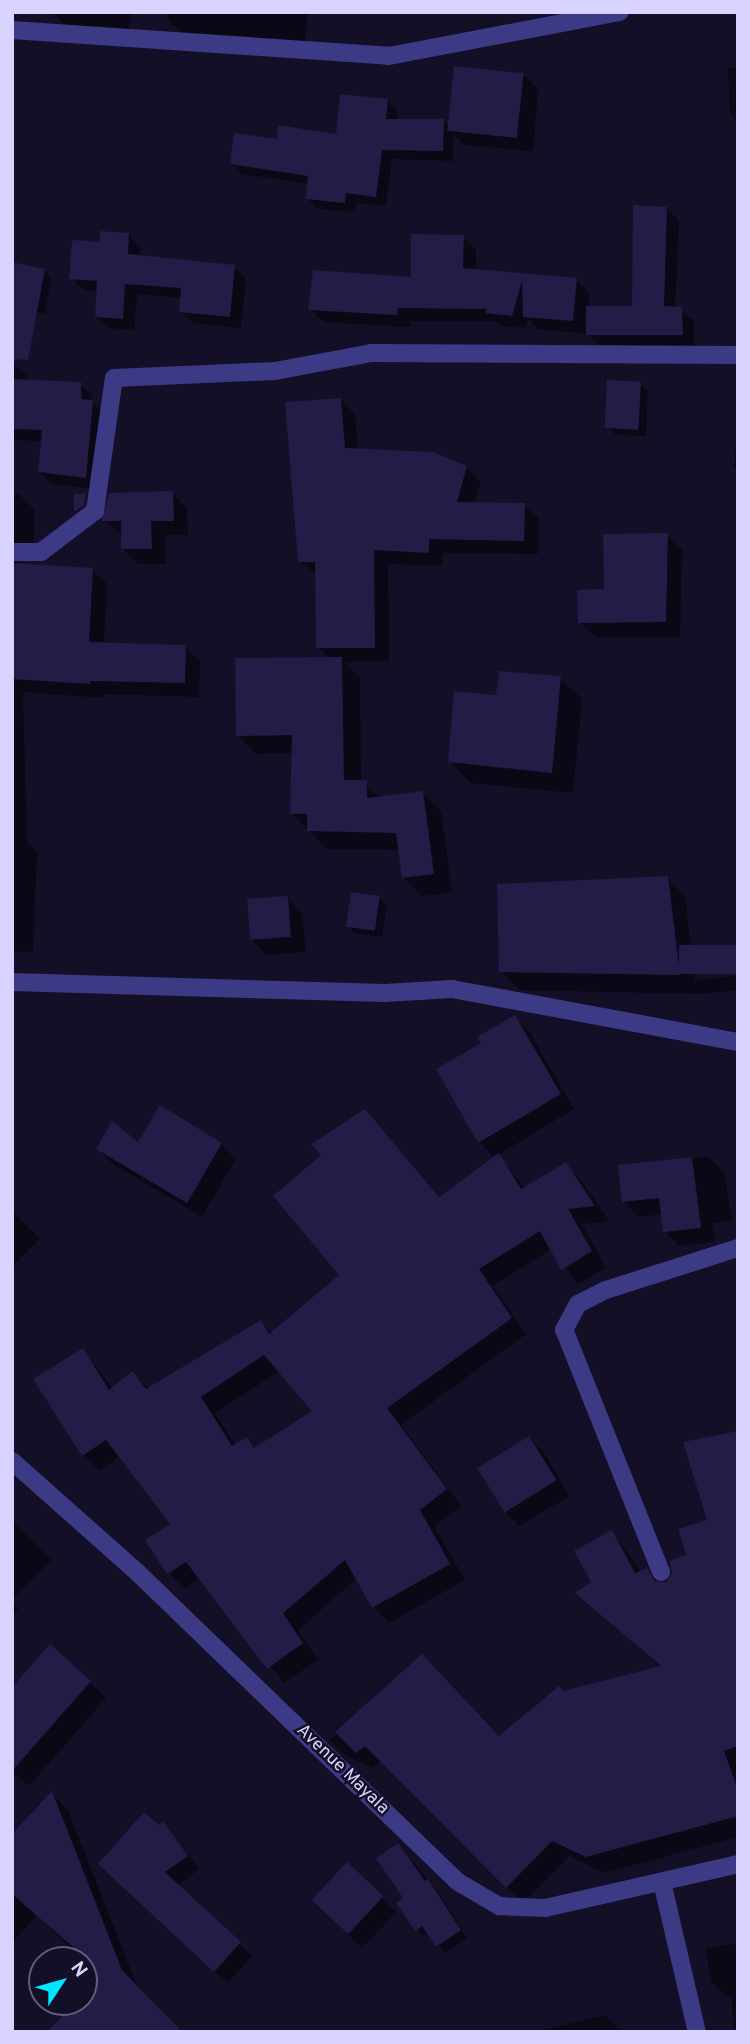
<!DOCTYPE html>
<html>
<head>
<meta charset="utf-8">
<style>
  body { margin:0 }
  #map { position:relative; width:750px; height:2044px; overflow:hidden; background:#130f26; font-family:Overpass,sans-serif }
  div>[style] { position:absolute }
  .shadow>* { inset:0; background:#0007; transform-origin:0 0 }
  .building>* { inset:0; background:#241b47; transform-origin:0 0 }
  .lane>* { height:18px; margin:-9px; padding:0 9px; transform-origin:9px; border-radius:9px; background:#3d3a85 }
  .street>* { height:18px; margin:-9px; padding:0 9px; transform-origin:9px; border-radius:9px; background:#3d3a85 }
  span { translate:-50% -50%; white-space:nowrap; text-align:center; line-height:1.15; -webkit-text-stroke:5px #130f26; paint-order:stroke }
  .street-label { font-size:18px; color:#d9d4ff }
  .frame { position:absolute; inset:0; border:14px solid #d9d4ff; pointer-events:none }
  .north { position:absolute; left:28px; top:1946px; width:70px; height:70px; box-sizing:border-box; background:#130f26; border:2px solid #625e7d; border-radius:50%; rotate:54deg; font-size:19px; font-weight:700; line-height:28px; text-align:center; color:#d9d4ff }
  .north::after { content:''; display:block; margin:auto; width:24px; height:32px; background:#00e5ff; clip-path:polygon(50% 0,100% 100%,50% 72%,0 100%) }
</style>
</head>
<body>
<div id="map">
  <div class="shadow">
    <i style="clip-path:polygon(52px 12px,132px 12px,126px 39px,64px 25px)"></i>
    <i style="clip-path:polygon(170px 12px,308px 12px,304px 51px,182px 34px,168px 20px)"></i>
    <i style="clip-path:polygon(728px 68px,738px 68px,738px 122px,730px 114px)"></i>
    <i style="clip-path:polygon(523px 74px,538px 89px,533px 151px,464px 145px,453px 134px,453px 161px,392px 159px,386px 206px,356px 203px,355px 212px,318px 209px,308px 199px,310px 184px,242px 174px,232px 164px,278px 141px,338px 136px,387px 101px,397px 111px,396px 121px,443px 121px,450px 127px)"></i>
    <i style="clip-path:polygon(667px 209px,679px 221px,675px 308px,694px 320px,694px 347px,600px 346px,588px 334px,538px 329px,528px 319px,525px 328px,501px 326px,496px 321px,410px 321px,410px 327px,323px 322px,310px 309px,413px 279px,463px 237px,476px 250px,476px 271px,576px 280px,589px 293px,588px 308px,633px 308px)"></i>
    <i style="clip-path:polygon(128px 235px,140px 247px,139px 257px,234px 267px,246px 279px,241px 328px,193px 323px,181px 312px,182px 298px,137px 294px,134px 330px,108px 328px,96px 317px,98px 291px,83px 290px,71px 278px,101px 244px)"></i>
    <i style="clip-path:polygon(44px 270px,51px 278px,45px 314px,12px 308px)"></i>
    <i style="clip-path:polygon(evenodd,12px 363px,27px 375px,27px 381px,80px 384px,92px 395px,92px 402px,104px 414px,98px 489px,52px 484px,40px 472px,43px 441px,12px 440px,12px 363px,79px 393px,83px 393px,82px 408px,79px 393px)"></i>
    <i style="clip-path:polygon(640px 383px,648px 391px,646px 436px,616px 435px,608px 427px)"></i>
    <i style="clip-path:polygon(341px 400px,355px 414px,358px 451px,466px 468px,481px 482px,474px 504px,524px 505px,539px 519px,538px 554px,443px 553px,442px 566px,388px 564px,389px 661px,344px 662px,360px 678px,361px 782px,382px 798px,423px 793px,441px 811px,452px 892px,422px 896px,403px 877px,400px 850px,327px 849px,292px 813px,293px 753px,256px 754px,238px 735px,330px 659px,318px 647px,317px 576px,299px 561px)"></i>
    <i style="clip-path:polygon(738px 426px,738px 471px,734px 467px)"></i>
    <i style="clip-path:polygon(172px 493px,187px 508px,188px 535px,165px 535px,166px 564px,138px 564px,123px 549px,123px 535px,103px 520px)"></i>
    <i style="clip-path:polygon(19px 494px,34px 509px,34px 555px,20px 557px,18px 565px,92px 570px,107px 584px,104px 644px,185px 647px,200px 661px,199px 697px,104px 694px,104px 698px,23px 692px,27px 842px,37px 852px,33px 952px,12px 951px,12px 495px)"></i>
    <i style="clip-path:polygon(667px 535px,682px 550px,680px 637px,595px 637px,580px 622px,606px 591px)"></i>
    <i style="clip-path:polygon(560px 678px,582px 699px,573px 793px,471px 783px,450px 762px,498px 697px)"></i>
    <i style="clip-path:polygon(667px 878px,685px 896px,695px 980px,738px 976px,738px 990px,699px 994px,519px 990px,501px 971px)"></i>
    <i style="clip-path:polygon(287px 897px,302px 913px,306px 952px,267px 955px,252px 940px)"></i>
    <i style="clip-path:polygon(379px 898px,387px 905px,382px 937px,355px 933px,347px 926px)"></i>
    <i style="clip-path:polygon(evenodd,515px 1018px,530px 1033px,574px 1109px,498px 1155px,525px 1189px,565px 1165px,581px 1180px,609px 1221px,582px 1224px,606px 1268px,578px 1284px,552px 1249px,493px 1286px,526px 1334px,401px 1425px,461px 1506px,434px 1526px,465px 1580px,389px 1623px,374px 1607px,357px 1578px,298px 1630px,318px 1660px,284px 1683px,200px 1578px,184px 1589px,170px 1574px,192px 1556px,169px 1573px,148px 1540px,173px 1524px,120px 1456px,99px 1471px,83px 1455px,83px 1350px,113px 1389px,133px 1373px,149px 1389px,260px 1322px,272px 1334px,341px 1275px,323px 1155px,365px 1111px,440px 1198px,495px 1158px,479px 1142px,483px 1044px,515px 1018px,280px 1371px,315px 1412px,256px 1449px,247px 1439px,236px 1446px,215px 1413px,280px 1371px)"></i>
    <i style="clip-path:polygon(221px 1144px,236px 1159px,202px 1217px,113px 1164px,98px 1149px)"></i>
    <i style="clip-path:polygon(708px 1157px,724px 1172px,732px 1221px,712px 1223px,715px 1242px,679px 1246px,664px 1231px,662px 1214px,639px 1217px,624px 1202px,620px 1166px)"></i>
    <i style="clip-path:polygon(12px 1211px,40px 1239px,12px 1267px)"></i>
    <i style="clip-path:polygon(738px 1433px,738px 1837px,604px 1873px,569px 1856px,523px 1903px,382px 1760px,373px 1768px,345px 1755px,330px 1740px,422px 1656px,499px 1738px,563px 1693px,662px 1668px,578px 1594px,594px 1583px,612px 1532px,641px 1572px,647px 1570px,659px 1583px,671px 1581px,671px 1562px,688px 1556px,709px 1521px)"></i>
    <i style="clip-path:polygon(529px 1438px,544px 1453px,570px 1496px,519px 1526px,504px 1511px)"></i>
    <i style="clip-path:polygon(12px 1519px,52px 1560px,12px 1600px)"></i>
    <i style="clip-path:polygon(12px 1603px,18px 1609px,12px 1617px)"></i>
    <i style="clip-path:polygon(90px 1682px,106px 1698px,29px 1786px,12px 1771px,12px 1690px)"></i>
    <i style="clip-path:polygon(52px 1794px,68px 1810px,138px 1988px,180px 2032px,79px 2002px,92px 1990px,84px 1960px,37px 1915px,12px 1943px,12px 1837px)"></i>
    <i style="clip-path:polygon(163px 1824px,199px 1869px,177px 1886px,252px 1956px,228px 1983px,113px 1877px)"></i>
    <i style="clip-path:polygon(405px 1853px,436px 1889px,467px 1938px,445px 1953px,429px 1933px,424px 1937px,417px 1929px,405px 1898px)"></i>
    <i style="left:347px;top:1864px;width:69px;height:50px;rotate:44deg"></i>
    <i style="clip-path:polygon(738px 1943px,738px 2032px,734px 2032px,731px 1995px,726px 1996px,711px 1982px,706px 1949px)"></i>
    <i style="clip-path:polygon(605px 2015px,621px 2032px,541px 2032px,541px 2031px)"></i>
  </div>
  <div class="building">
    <i style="left:454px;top:66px;width:70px;height:65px;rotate:6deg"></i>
    <i style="clip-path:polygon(340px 94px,388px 99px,386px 119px,444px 119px,443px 151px,382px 150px,376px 197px,346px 193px,345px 203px,306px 199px,308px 176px,230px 164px,234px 133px,277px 139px,278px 125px,336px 134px)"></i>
    <i style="clip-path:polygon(633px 205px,667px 207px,664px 306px,682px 307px,683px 335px,586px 335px,586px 306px,632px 306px)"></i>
    <i style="clip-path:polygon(100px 231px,129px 233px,128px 254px,235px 265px,230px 317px,179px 312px,181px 288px,125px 284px,123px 319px,95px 317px,97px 281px,69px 279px,72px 240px,100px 242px)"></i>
    <i style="clip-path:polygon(411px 234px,464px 235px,463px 268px,577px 278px,573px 321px,523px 317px,522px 281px,512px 316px,486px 313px,486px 309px,398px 308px,397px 315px,308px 310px,313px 270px,411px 277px)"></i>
    <i style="clip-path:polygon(12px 262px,45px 269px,28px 360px,12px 359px)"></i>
    <i style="clip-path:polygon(12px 379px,81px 382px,81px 399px,93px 400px,86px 478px,38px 472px,42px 430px,12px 429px)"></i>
    <i style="left:607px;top:380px;width:34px;height:48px;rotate:3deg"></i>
    <i style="clip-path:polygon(341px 398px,345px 448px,433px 452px,467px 466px,457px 502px,525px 503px,524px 541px,429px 539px,429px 553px,374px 550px,375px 648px,316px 648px,315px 562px,298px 562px,285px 402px)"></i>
    <i style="clip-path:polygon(173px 491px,174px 521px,151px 521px,152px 549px,121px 549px,121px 521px,101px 521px,109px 493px)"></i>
    <i style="clip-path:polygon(86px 493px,84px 505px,74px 512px,74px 494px)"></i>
    <i style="clip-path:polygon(668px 533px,666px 622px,578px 623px,577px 590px,604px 589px,603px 534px)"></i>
    <i style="clip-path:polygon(12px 563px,93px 568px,89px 642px,186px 645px,185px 683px,90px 681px,90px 684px,12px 679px)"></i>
    <i style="clip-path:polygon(342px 657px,344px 780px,367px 780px,367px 798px,423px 791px,434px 874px,402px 878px,396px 833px,307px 831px,307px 814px,290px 814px,292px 735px,236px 736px,235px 658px)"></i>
    <i style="clip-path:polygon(499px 671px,561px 676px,552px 773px,448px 762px,454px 691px,496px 695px)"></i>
    <i style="clip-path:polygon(668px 876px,680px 975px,499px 972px,497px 884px)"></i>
    <i style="left:351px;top:892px;width:29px;height:35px;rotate:8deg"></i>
    <i style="left:288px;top:896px;width:41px;height:41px;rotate:86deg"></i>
    <i style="left:738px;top:945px;width:29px;height:59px;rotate:90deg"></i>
    <i style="clip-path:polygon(515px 1015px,561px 1094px,478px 1143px,436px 1069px,481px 1043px,477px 1037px)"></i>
    <i style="clip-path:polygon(160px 1105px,222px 1143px,187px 1203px,96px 1149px,112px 1121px,138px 1142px)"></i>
    <i style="clip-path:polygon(evenodd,365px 1109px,439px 1197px,499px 1153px,521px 1189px,566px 1162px,595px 1206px,568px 1209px,592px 1251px,561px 1270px,540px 1231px,479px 1269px,512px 1318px,387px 1408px,447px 1489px,420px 1510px,450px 1564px,372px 1608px,345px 1560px,283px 1613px,303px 1643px,267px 1669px,186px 1562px,167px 1574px,145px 1540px,170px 1524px,106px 1440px,82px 1456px,33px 1379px,83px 1348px,109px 1390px,133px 1371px,146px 1389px,261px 1320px,269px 1334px,339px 1275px,273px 1196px,321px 1155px,311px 1144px,365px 1109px,264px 1355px,312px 1411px,254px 1448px,247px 1437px,232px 1446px,201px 1397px,264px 1355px)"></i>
    <i style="clip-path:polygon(692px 1157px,701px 1228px,663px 1232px,659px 1198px,622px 1202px,618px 1165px)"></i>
    <i style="clip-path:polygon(738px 1431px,738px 1746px,724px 1751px,738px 1790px,738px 1816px,586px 1857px,552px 1841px,506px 1888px,365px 1746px,356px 1753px,335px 1732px,422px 1654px,499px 1736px,559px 1686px,563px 1691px,661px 1666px,575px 1593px,591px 1582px,574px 1551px,612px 1530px,635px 1573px,647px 1568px,655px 1581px,666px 1582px,672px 1573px,669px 1561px,686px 1555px,678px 1529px,707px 1520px,683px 1442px)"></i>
    <i style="left:529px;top:1436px;width:52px;height:61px;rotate:58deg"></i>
    <i style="clip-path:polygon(50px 1644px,91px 1681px,12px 1771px,12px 1687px)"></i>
    <i style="clip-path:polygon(52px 1791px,122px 1970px,182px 2032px,46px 2032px,77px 2002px,84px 2002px,89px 1990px,84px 1960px,78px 1960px,72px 1946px,12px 1894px,12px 1834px)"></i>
    <i style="clip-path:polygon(144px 1812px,159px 1825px,163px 1821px,188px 1856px,165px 1872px,241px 1942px,214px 1972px,98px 1864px)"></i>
    <i style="clip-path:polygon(398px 1843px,425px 1881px,428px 1879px,461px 1930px,436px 1947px,422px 1926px,415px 1931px,396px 1903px,403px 1898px,376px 1858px)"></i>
    <i style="left:347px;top:1862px;width:50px;height:52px;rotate:43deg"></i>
  </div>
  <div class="lane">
    <i style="left:661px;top:1572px;width:261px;rotate:-111.8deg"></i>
    <i style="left:564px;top:1330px;width:30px;rotate:-62deg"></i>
    <i style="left:578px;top:1304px;width:31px;rotate:-27deg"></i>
    <i style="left:606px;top:1290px;width:139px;rotate:-17.7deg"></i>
  </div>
  <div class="street">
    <i style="left:12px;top:30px;width:378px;rotate:3.9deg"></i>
    <i style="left:389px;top:56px;width:235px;rotate:-10.8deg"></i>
    <i style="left:12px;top:552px;width:29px"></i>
    <i style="left:41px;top:552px;width:68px;rotate:-37.2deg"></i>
    <i style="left:95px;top:511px;width:134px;rotate:-81.9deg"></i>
    <i style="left:114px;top:378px;width:161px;rotate:-2.5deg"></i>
    <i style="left:275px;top:371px;width:98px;rotate:-10.6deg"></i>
    <i style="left:371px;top:353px;width:367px;rotate:0.3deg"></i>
    <i style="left:12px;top:982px;width:373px;rotate:1.7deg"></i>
    <i style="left:385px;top:993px;width:67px;rotate:-3.4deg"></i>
    <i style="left:452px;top:989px;width:291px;rotate:10.5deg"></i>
    <i style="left:12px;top:1461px;width:169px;rotate:41.6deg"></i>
    <i style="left:138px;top:1573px;width:445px;rotate:44deg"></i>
    <i style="left:458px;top:1882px;width:48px;rotate:30.3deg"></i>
    <i style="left:499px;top:1906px;width:46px;rotate:2.5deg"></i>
    <i style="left:545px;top:1908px;width:198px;rotate:-12.8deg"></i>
    <i style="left:662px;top:1882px;width:154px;rotate:76.9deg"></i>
  </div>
  <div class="street-label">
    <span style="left:342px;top:1770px;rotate:44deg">Avenue Mayala</span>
  </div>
  <div class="frame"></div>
  <div class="north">N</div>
</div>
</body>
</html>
